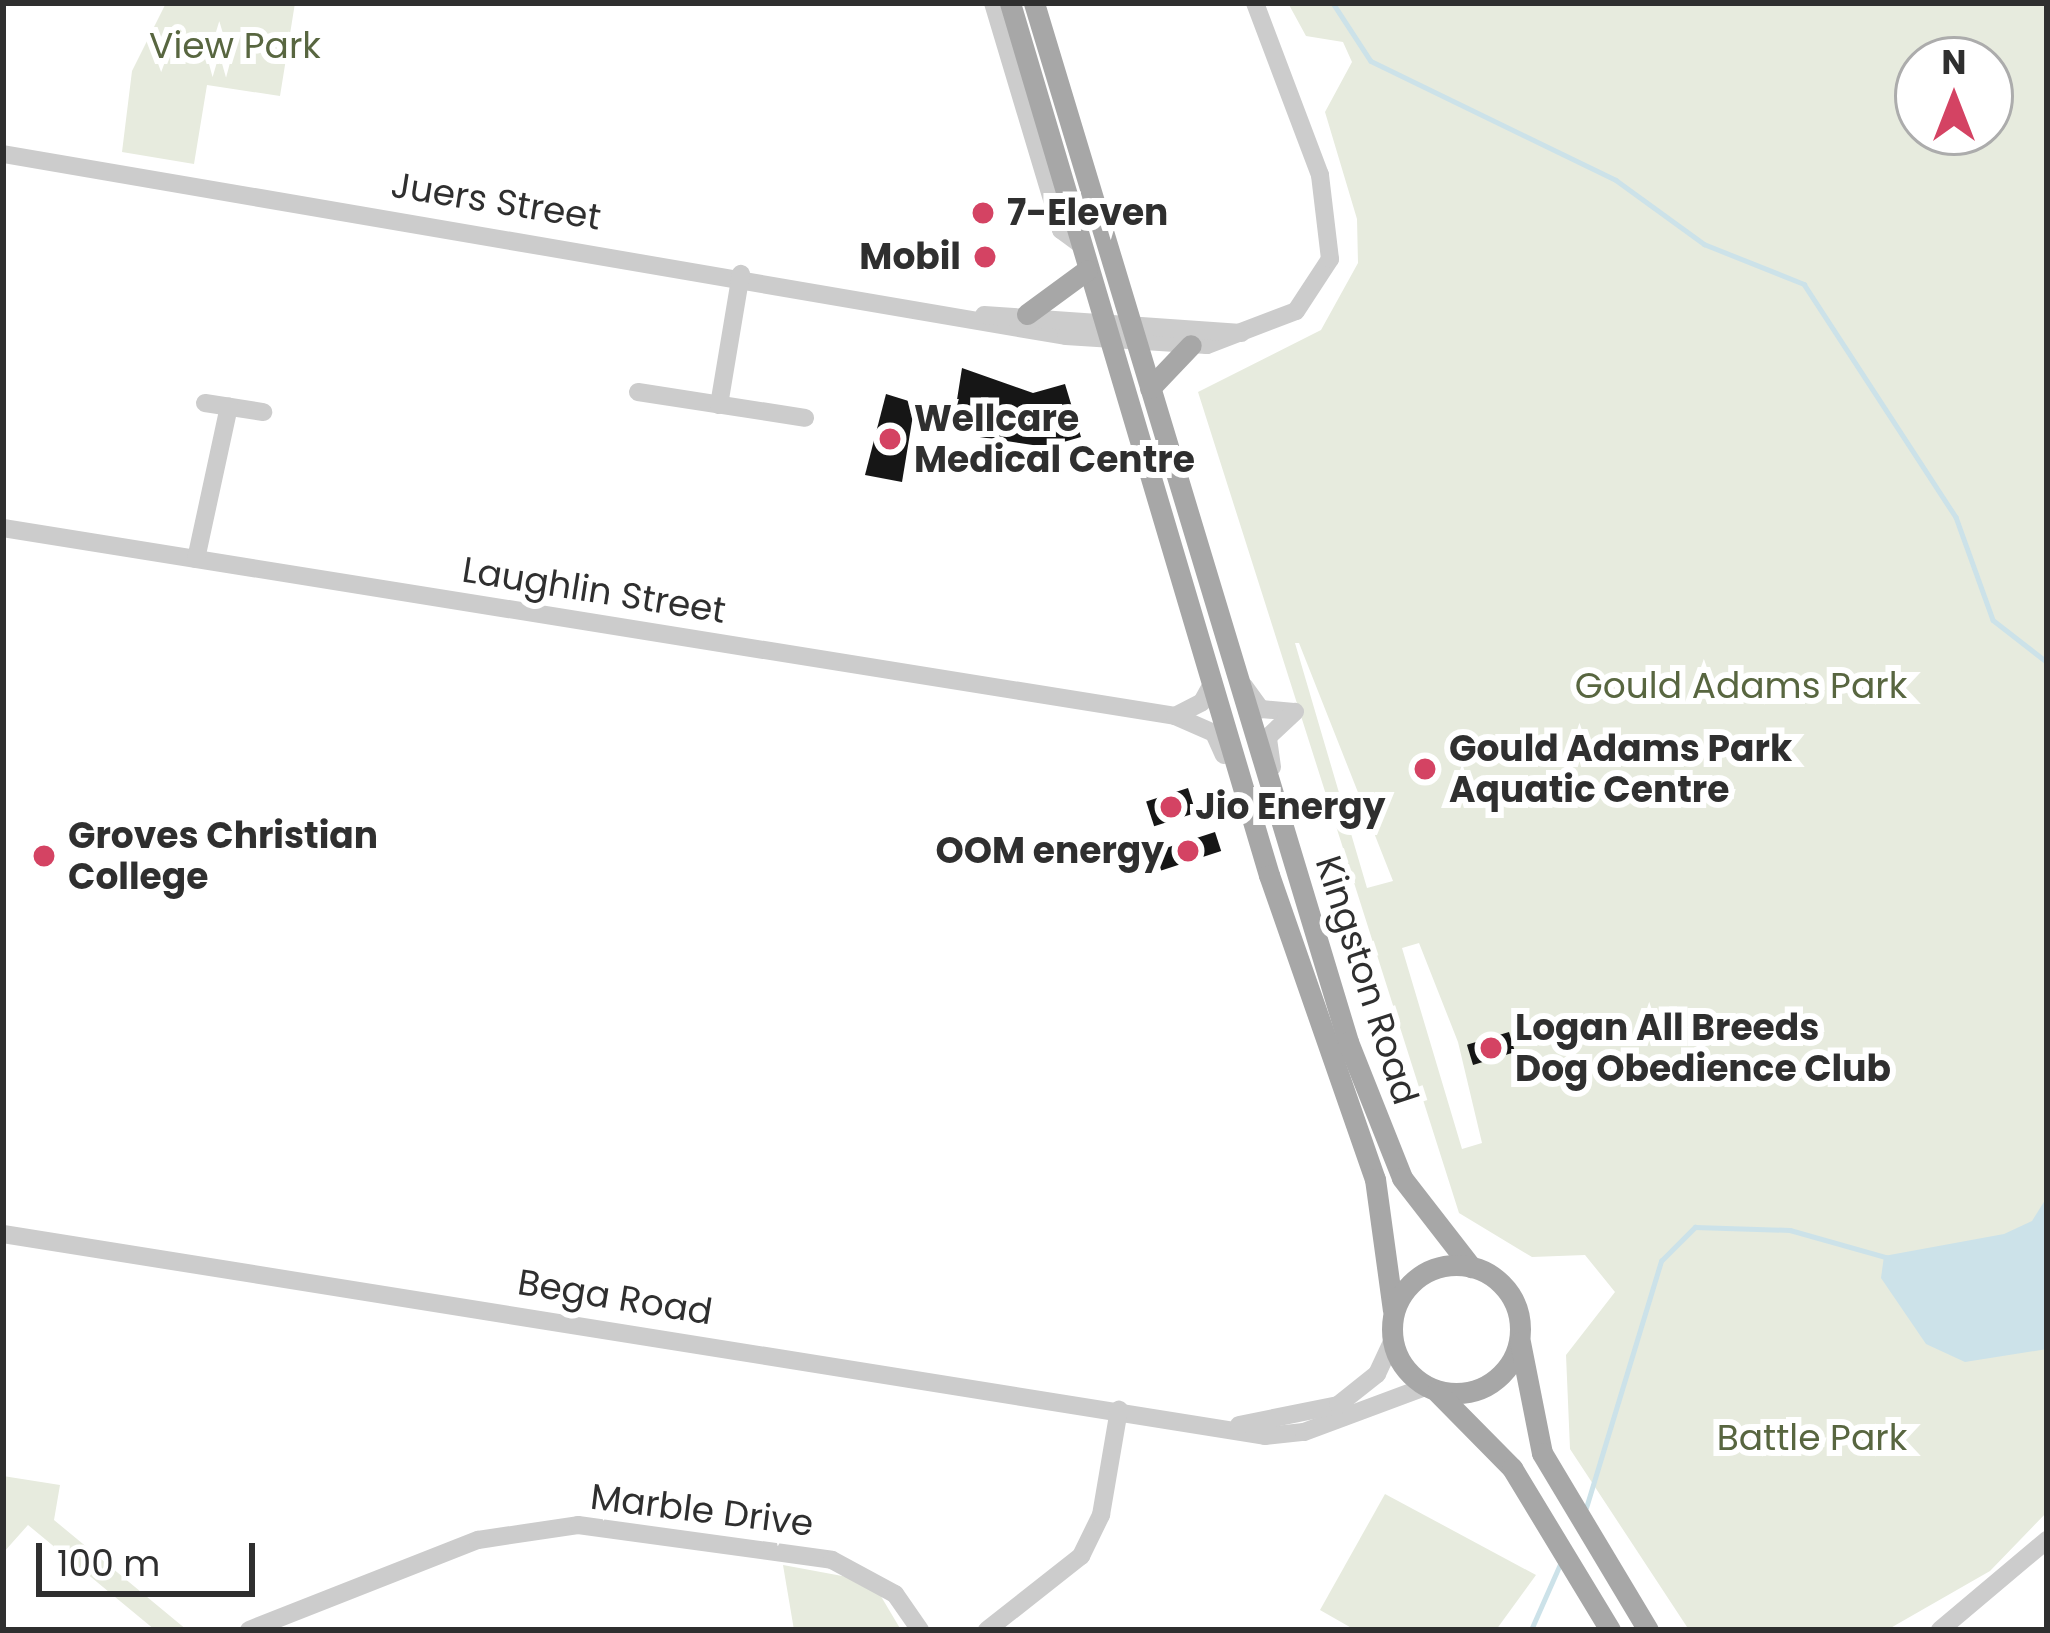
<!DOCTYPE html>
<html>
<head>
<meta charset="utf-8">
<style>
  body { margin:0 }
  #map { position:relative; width:2050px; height:1633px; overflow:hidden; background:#fff; font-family:Poppins,sans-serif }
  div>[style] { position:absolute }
  .green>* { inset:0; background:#e7ebde }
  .water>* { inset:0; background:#cce2e9 }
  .stream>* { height:4.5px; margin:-2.25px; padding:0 2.25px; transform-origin:2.25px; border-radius:2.25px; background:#cce2e9 }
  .building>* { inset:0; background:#161616; transform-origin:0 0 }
  .minor>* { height:18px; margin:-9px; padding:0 9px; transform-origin:9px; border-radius:9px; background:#ccc }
  .major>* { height:21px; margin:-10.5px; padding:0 10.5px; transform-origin:10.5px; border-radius:10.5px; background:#a7a7a7 }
  .major>.ring { margin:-10.5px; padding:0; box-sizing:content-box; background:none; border:21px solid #a7a7a7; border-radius:50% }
  .dots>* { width:33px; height:33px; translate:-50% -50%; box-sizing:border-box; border:6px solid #fff; border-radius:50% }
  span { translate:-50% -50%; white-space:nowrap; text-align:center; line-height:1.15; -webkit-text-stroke:12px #fff; paint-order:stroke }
  .park-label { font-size:36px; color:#586640 }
  .street-label { font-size:36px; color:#2f2f2f }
  .poi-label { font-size:36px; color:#2f2f2f; font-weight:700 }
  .left { translate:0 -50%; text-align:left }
  .right { translate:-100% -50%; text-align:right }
  .frame { position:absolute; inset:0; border:6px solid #2f2f2f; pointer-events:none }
  .north { position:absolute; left:1894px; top:36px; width:120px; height:120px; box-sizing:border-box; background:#fff; border:3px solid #acacac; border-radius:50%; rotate:0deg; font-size:33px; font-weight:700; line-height:48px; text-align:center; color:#2f2f2f }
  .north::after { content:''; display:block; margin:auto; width:42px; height:54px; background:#d44363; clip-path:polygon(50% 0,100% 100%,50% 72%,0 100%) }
  .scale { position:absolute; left:36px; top:1543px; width:219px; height:54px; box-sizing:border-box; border:6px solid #2f2f2f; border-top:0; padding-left:15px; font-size:36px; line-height:42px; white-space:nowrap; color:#2f2f2f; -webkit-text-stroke:9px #fff; paint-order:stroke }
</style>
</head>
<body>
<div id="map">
  <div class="green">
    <i style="clip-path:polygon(166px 3px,295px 3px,280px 96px,207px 85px,194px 164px,122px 152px,132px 71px)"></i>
    <i style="clip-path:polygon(evenodd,1288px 3px,2047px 3px,2047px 1512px,1990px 1571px,1887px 1630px,1689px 1630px,1570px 1449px,1566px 1355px,1615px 1292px,1585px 1255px,1532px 1257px,1459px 1213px,1198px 392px,1321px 330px,1358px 263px,1357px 219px,1325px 112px,1352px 62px,1343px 42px,1306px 36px,1288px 3px,1918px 60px,1990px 60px,1990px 132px,1918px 132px,1918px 60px,1288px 3px,1295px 643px,1299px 643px,1393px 881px,1367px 888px,1295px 643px,1288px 3px,1419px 943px,1458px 1042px,1482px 1143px,1462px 1149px,1402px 948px,1419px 943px)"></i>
    <i style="clip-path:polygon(3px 1476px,60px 1485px,54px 1520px,187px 1630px,155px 1630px,28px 1525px,3px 1553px)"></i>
    <i style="clip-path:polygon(1385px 1494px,1536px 1575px,1496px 1630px,1355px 1630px,1320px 1610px)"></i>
    <i style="clip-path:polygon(783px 1565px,853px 1578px,879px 1593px,901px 1630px,794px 1630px)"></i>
  </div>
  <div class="water">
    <i style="clip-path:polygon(2047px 1197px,2047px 1349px,1965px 1362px,1926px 1344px,1881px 1278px,1884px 1256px,2004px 1234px,2032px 1221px)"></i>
  </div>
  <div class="stream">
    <i style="left:1333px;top:3px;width:69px;rotate:56.8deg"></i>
    <i style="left:1371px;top:61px;width:272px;rotate:25.9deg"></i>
    <i style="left:1616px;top:180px;width:109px;rotate:36deg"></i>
    <i style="left:1704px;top:244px;width:108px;rotate:21.8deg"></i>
    <i style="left:1804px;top:284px;width:278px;rotate:56.9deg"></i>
    <i style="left:1956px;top:517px;width:109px;rotate:70.2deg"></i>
    <i style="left:1993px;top:620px;width:68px;rotate:37.9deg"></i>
    <i style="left:1586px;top:1508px;width:258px;rotate:-73.1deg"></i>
    <i style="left:1661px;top:1261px;width:48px;rotate:-45deg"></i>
    <i style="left:1695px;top:1227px;width:95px;rotate:1.8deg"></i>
    <i style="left:1790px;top:1230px;width:103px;rotate:15.8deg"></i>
    <i style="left:1531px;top:1630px;width:74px;rotate:-66.2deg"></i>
  </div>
  <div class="building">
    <i style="clip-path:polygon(962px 368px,1033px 393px,1065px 384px,1081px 437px,1046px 447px,973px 436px,978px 409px,956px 406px)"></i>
    <i style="clip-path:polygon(886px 394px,915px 403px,902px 482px,865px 475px)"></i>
    <i style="left:1188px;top:788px;width:26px;height:44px;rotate:72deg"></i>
    <i style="left:1215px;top:832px;width:20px;height:63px;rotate:72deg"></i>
    <i style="left:1509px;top:1032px;width:21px;height:44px;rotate:73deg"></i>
  </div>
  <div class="minor">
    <i style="left:993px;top:3px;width:237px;rotate:73.3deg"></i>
    <i style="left:1061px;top:230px;width:24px;rotate:36deg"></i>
    <i style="left:3px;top:154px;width:1078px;rotate:9.72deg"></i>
    <i style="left:1066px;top:336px;width:141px;rotate:3.7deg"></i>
    <i style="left:1207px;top:345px;width:95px;rotate:-20.9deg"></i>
    <i style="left:1296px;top:311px;width:62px;rotate:-56.8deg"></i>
    <i style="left:1330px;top:259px;width:85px;rotate:-96.8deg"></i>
    <i style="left:1320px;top:175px;width:184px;rotate:-110.7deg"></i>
    <i style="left:984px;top:315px;width:258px;rotate:4deg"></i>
    <i style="left:638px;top:392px;width:169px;rotate:8.8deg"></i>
    <i style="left:205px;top:403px;width:59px;rotate:8.8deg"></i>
    <i style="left:719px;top:405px;width:133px;rotate:-80.5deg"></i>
    <i style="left:3px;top:528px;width:1187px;rotate:9.11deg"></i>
    <i style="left:1175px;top:716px;width:43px;rotate:23.6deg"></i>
    <i style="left:1214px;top:733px;width:24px;rotate:66deg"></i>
    <i style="left:196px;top:559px;width:156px;rotate:-77.8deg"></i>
    <i style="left:1244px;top:686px;width:29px;rotate:54deg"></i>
    <i style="left:1261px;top:709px;width:33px;rotate:5deg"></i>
    <i style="left:1175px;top:716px;width:30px;rotate:-27deg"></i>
    <i style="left:1202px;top:702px;width:23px;rotate:-61deg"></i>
    <i style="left:1272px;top:767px;width:30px;rotate:-98deg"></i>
    <i style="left:1268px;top:737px;width:37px;rotate:-43deg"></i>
    <i style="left:3px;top:1234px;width:1278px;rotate:9.09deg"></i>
    <i style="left:1265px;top:1436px;width:39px;rotate:-6deg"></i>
    <i style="left:1304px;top:1432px;width:129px;rotate:-20.4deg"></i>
    <i style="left:1239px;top:1425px;width:101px;rotate:-11.4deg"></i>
    <i style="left:1338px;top:1405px;width:50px;rotate:-38.5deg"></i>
    <i style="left:1377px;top:1374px;width:35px;rotate:-65deg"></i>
    <i style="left:249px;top:1630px;width:246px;rotate:-21.5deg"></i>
    <i style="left:478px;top:1540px;width:101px;rotate:-8.5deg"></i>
    <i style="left:578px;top:1525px;width:256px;rotate:7.8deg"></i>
    <i style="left:832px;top:1560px;width:72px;rotate:28.4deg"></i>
    <i style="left:895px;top:1594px;width:44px;rotate:55.2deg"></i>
    <i style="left:987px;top:1630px;width:120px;rotate:-38.2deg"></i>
    <i style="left:1081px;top:1556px;width:46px;rotate:-64deg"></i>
    <i style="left:1101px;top:1515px;width:107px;rotate:-80.3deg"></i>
    <i style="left:1940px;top:1630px;width:140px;rotate:-40.1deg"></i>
  </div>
  <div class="major">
    <i style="left:1010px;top:3px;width:910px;rotate:73.46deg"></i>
    <i style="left:1269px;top:875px;width:322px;rotate:70.8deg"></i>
    <i style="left:1375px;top:1179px;width:132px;rotate:82.2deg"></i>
    <i style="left:1034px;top:3px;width:1085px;rotate:73.18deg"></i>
    <i style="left:1348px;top:1042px;width:146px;rotate:68.3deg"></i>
    <i style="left:1402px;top:1178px;width:113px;rotate:52.2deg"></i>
    <i style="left:1027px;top:314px;width:74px;rotate:-36.3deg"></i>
    <i style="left:1150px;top:388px;width:59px;rotate:-46.4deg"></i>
    <i class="ring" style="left:1392px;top:1265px;width:107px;height:107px"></i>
    <i style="left:1520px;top:1342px;width:113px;rotate:78.8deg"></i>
    <i style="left:1542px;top:1453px;width:206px;rotate:59.1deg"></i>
    <i style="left:1437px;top:1392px;width:107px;rotate:45.4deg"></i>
    <i style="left:1512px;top:1468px;width:189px;rotate:58.8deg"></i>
  </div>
  <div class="dots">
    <i style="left:983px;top:213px;background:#d44363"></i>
    <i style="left:985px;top:257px;background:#d44363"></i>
    <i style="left:890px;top:439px;background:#d44363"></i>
    <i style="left:1425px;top:769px;background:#d44363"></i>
    <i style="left:1171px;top:807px;background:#d44363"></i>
    <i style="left:1188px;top:851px;background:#d44363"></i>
    <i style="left:44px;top:856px;background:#d44363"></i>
    <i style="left:1491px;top:1048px;background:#d44363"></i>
  </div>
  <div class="park-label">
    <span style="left:235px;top:46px">View Park</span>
    <span style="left:1741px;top:686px">Gould Adams Park</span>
    <span style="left:1812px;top:1438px">Battle Park</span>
  </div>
  <div class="street-label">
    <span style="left:496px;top:201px;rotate:9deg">Juers Street</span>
    <span style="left:594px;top:590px;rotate:9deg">Laughlin Street</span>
    <span style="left:1367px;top:980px;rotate:72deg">Kingston Road</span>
    <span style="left:615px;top:1297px;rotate:9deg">Bega Road</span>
    <span style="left:702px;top:1510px;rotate:7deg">Marble Drive</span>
  </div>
  <div class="poi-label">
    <span class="left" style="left:1007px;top:213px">7-Eleven</span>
    <span class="right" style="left:961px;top:257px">Mobil</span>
    <span class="left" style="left:914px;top:439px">Wellcare<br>Medical Centre</span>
    <span class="left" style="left:1449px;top:769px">Gould Adams Park<br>Aquatic Centre</span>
    <span class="left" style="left:1195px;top:807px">Jio Energy</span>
    <span class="left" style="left:68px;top:856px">Groves Christian<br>College</span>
    <span class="right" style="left:1164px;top:851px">OOM energy</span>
    <span class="left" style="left:1515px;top:1048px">Logan All Breeds<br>Dog Obedience Club</span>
  </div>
  <div class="frame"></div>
  <div class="north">N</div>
  <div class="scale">100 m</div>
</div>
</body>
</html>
